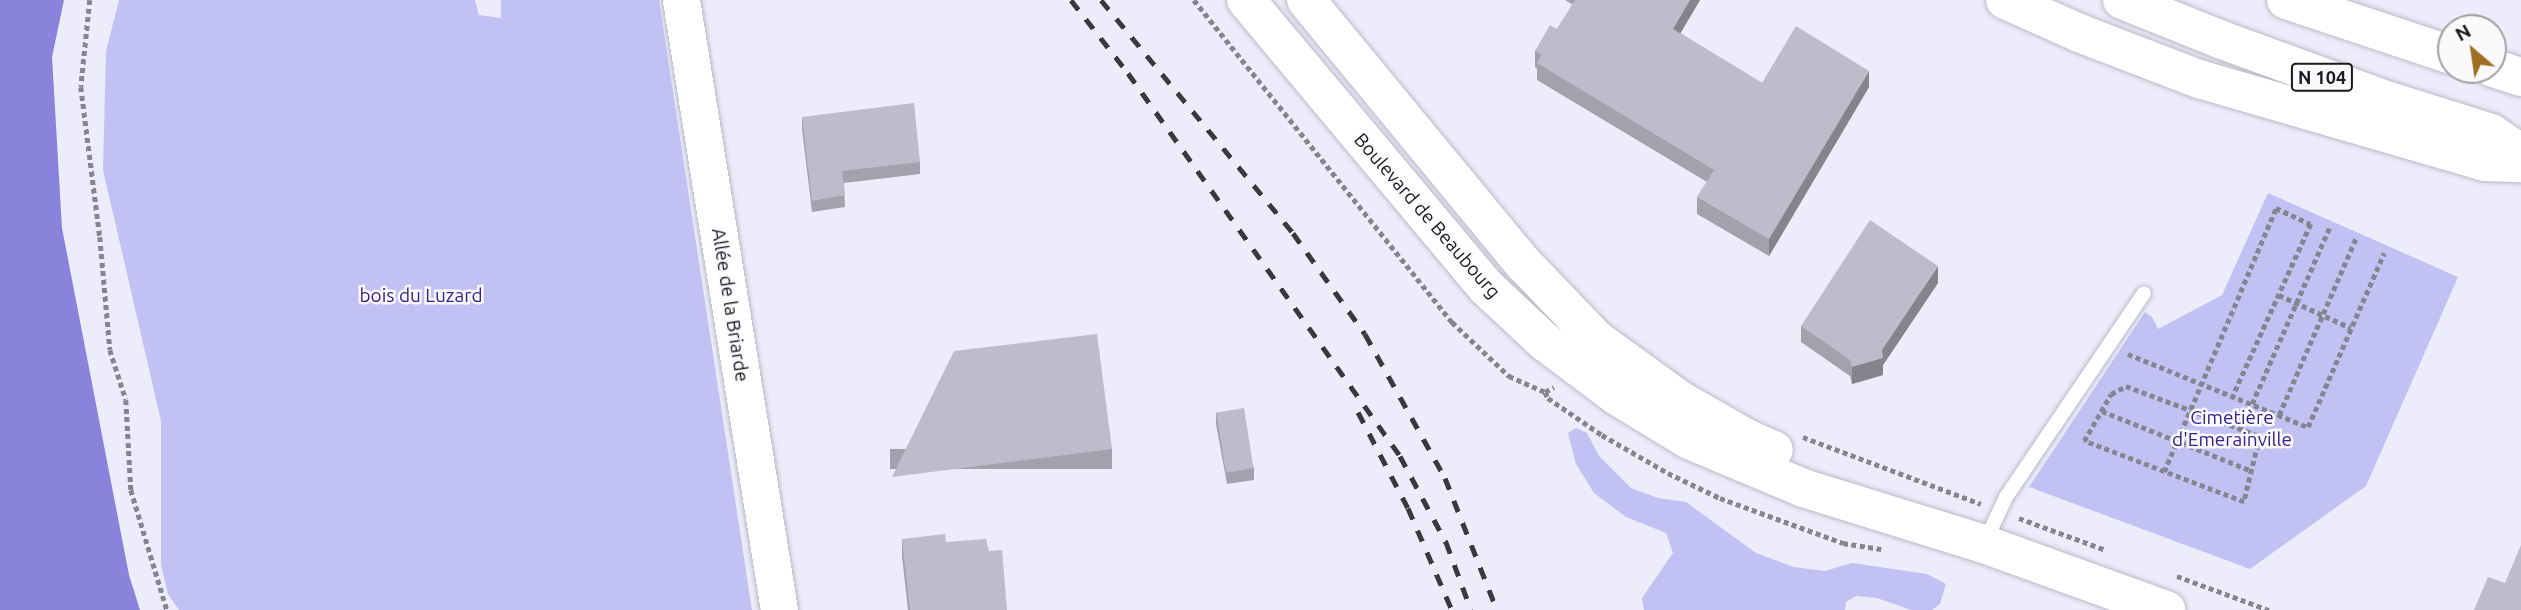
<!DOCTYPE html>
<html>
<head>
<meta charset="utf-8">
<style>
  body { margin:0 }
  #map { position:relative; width:2521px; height:610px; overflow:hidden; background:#ececfb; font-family:Ubuntu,sans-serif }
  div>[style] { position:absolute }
  .green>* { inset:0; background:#c2c1f4 }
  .water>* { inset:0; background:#8983db }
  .path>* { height:4.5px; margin-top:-2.25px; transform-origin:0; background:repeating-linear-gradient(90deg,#85858f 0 5px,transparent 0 8.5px) }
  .roads { filter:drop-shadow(0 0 2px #b9b9c7) drop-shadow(0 0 2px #b9b9c7) }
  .service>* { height:14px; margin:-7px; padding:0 7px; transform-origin:7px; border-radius:7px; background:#fff }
  .tertiary>* { height:37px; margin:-18.5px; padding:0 18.5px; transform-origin:18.5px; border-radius:18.5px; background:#fff }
  .secondary>* { height:38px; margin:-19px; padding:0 19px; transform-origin:19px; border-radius:19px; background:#fff }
  .trunk>* { height:38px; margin:-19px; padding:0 19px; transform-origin:19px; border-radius:19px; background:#fff }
  .rail>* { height:5px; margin-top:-2.5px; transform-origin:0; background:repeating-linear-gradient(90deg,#38383e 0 12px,transparent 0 24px) }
  .wall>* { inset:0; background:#a2a2ae; transform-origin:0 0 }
  .shaded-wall>* { inset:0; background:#84848d }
  .building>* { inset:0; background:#bcbcca; transform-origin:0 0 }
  span { translate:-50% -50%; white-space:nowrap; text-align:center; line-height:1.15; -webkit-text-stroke:5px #fafafd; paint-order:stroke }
  .shield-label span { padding:2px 5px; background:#fafafd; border:2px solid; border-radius:5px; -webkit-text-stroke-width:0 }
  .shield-label { font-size:18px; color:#18181d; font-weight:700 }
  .street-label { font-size:19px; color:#18181d }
  .park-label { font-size:19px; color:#392087 }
  .north { position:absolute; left:2437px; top:14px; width:70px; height:70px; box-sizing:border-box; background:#fafafd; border:2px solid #a0a0a3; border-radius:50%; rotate:331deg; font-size:19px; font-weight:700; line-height:28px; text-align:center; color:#18181d }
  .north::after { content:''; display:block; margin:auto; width:24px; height:32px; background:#9d6f21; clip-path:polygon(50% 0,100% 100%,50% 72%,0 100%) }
</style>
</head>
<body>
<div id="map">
  <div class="green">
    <i style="clip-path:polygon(119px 0,475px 0,479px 15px,501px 18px,501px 0,659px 0,752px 610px,179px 610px,168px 594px,161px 565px,161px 421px,103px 170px,106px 51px)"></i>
    <i style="clip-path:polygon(2268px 193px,2458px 277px,2366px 486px,2250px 569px,2029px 487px,2145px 312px,2152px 317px,2158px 329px,2222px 295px)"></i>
    <i style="clip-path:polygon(1576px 428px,1587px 433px,1599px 456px,1631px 488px,1658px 498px,1686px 502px,1756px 553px,1794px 567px,1825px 571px,1852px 563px,1927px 574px,1946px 584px,1940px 604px,1932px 610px,1911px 610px,1877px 598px,1856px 596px,1846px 602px,1845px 610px,1644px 610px,1642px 598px,1673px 553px,1666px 533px,1626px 517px,1594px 493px,1576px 464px,1568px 433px)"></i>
  </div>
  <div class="water">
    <i style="clip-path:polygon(0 0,64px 0,52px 57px,62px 228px,129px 575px,140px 610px,0 610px)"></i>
  </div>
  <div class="path">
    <i style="left:90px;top:0;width:87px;rotate:95.9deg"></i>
    <i style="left:81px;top:87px;width:151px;rotate:82.8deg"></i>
    <i style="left:100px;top:237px;width:113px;rotate:84.9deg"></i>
    <i style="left:110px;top:350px;width:52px;rotate:72.3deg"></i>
    <i style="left:126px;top:400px;width:90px;rotate:86.8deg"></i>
    <i style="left:131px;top:490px;width:125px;rotate:73.3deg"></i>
    <i style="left:1194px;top:0;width:413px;rotate:51.3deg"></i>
    <i style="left:1452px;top:322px;width:79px;rotate:43.5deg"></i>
    <i style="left:1509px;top:376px;width:39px;rotate:24deg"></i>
    <i style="left:1545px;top:392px;width:10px;rotate:-29deg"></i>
    <i style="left:2279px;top:295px;width:79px;rotate:24.6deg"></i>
    <i style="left:2128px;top:354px;width:194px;rotate:22.1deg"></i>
    <i style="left:2308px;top:427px;width:190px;rotate:-66.4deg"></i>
    <i style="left:2126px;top:386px;width:143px;rotate:20.5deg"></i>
    <i style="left:2260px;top:436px;width:68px;rotate:103.6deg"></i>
    <i style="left:2244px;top:502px;width:171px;rotate:-159.1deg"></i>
    <i style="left:2084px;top:441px;width:54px;rotate:-60.1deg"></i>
    <i style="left:2111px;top:394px;width:17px;rotate:-28deg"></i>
    <i style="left:1545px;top:392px;width:7px;rotate:63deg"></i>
    <i style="left:1548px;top:398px;width:65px;rotate:34.4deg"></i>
    <i style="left:1602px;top:435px;width:76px;rotate:29.9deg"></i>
    <i style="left:1668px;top:473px;width:58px;rotate:25.7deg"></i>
    <i style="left:1720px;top:498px;width:131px;rotate:20.1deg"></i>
    <i style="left:1843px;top:543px;width:39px;rotate:9deg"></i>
    <i style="left:2252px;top:404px;width:194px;rotate:-66.3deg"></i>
    <i style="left:2102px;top:411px;width:162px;rotate:21.8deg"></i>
    <i style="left:2279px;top:415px;width:193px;rotate:-66.5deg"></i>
    <i style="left:1803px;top:437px;width:190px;rotate:20.6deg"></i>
    <i style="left:2164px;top:472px;width:287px;rotate:-67deg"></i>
    <i style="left:2276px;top:208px;width:38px;rotate:25deg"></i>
    <i style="left:2311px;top:224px;width:189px;rotate:114.4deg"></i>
    <i style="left:2019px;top:518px;width:93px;rotate:20.2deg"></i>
    <i style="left:2177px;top:576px;width:98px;rotate:20.3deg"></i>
  </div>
  <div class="roads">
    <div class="service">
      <i style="left:1985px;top:542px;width:50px;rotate:-65deg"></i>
      <i style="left:2006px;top:497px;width:246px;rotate:-55.9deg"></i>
    </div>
    <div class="tertiary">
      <i style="left:681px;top:0;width:618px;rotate:80.87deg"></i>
    </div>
    <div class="secondary">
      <i style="left:1246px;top:0;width:374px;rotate:50.1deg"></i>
      <i style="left:1486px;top:287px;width:81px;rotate:43deg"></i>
      <i style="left:1545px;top:342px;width:90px;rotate:36.9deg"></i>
      <i style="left:1617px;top:396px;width:84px;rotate:31.4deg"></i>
      <i style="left:1689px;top:440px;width:124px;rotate:22.8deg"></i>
      <i style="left:1803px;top:488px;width:189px;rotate:17.2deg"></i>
      <i style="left:1984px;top:544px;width:194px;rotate:19.9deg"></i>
      <i style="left:1306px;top:0;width:342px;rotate:50.5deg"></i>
      <i style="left:1524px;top:264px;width:104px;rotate:46.2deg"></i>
      <i style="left:1596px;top:339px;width:104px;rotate:36deg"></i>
      <i style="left:1680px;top:400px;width:78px;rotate:29.8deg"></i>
      <i style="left:1748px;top:439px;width:28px;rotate:23deg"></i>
    </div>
    <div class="trunk">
      <i style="left:2005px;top:0;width:81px;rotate:24deg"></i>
      <i style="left:2079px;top:33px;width:129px;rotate:21deg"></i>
      <i style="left:2199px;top:79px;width:297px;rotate:16.2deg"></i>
      <i style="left:2484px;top:162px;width:37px;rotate:2deg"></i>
      <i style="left:2122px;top:0;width:108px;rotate:21.8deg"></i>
      <i style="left:2222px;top:40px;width:178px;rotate:20.1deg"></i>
      <i style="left:2389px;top:101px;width:107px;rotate:17.4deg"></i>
      <i style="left:2491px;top:133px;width:36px;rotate:34deg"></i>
      <i style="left:2286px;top:0;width:174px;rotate:18.4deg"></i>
      <i style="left:2493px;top:68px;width:29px;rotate:18deg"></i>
    </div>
  </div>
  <div class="rail">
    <i style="left:1071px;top:0;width:93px;rotate:52deg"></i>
    <i style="left:1128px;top:73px;width:470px;rotate:54.6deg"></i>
    <i style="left:1400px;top:456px;width:98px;rotate:61.9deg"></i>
    <i style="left:1446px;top:542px;width:72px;rotate:69.8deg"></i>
    <i style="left:1101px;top:0;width:302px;rotate:50.5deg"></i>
    <i style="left:1293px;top:233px;width:124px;rotate:54.5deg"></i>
    <i style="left:1365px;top:334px;width:165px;rotate:60.9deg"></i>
    <i style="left:1445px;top:478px;width:142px;rotate:68.5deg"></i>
    <i style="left:1358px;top:412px;width:108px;rotate:62.5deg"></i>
    <i style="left:1408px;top:508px;width:111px;rotate:66.7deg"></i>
  </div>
  <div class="wall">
    <i style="clip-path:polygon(1565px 0,1700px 0,1680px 33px,1762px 83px,1869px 87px,1769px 256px,1697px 214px,1697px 197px,1707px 182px,1537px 80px,1537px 69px,1535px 67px,1535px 51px,1557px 29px,1573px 5px)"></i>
    <i style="clip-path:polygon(802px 117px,920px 162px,920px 174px,844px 183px,845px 207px,812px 212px,802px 129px)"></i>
    <i style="clip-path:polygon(1938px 283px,1883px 365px,1883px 375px,1852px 384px,1850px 376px,1801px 342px,1801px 326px)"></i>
    <i style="clip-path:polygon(1216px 412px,1254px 468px,1254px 480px,1227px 484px,1216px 424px)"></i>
    <i style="left:1112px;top:449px;width:20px;height:222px;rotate:90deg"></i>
    <i style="clip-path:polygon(902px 539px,946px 542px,989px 551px,1007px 610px,908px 610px,902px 556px)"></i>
  </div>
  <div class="shaded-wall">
    <i style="clip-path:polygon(1690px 0,1700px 0,1673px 46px,1673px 29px)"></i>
    <i style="clip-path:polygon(1869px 71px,1869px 87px,1769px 256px,1769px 239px)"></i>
    <i style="clip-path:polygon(1938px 266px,1938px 283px,1883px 365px,1883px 375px,1852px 384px,1852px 367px,1882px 350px)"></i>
  </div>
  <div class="building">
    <i style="clip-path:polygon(1575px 0,1690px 0,1673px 29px,1762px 83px,1796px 26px,1869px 71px,1769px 239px,1697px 197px,1714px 170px,1537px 63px,1542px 55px,1535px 51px,1550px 25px,1557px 29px)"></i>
    <i style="clip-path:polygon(914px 103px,920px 162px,842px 171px,845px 195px,812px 201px,802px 117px)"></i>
    <i style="clip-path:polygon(1870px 220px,1938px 266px,1882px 350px,1883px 358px,1852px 367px,1850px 360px,1801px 326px)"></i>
    <i style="clip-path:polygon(1097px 334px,1112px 449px,892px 477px,954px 351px)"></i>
    <i style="left:1244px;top:408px;width:61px;height:28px;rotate:81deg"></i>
    <i style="clip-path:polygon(945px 534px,946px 542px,986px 539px,989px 551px,1002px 550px,1007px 610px,910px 610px,902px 539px)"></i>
    <i style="clip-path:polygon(2521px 545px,2521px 610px,2474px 610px,2488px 577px,2505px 583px)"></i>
  </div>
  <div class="shield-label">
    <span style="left:2322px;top:77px">N 104</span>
  </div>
  <div class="street-label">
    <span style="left:1427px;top:216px;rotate:49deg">Boulevard de Beaubourg</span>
    <span style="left:730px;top:305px;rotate:81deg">Allée de la Briarde</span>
  </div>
  <div class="park-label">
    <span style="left:421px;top:296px">bois du Luzard</span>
    <span style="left:2232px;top:429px">Cimetière<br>d'Emerainville</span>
  </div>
  <div class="north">N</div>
</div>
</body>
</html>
